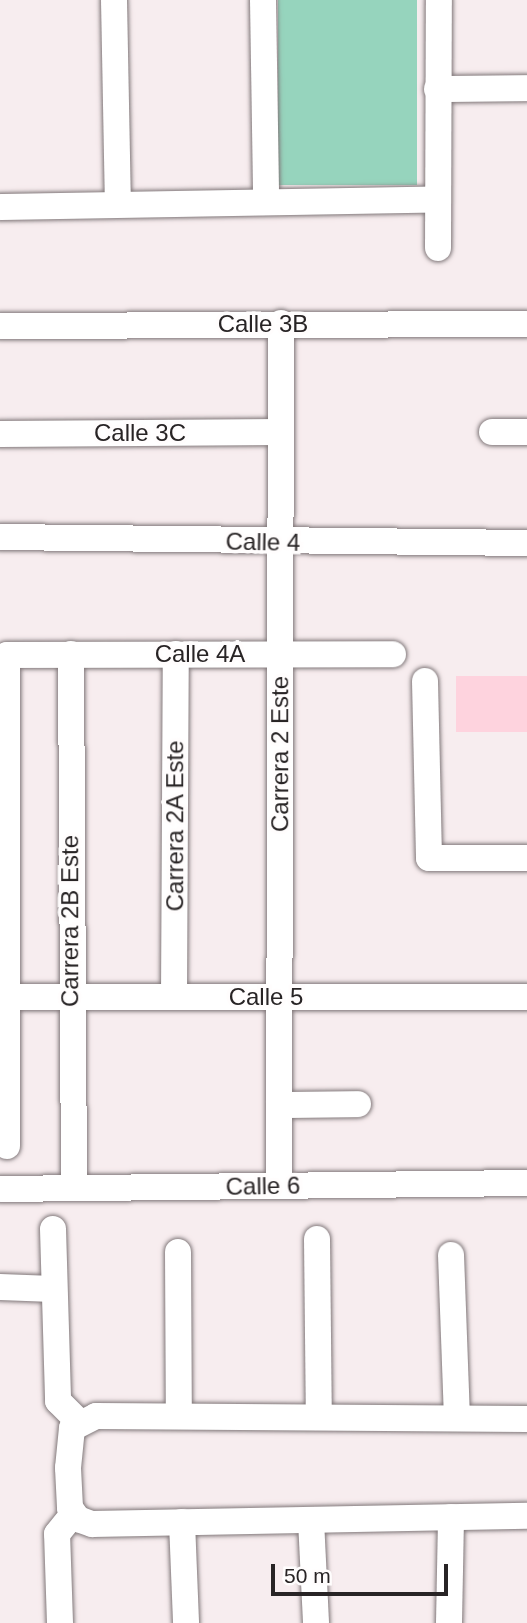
<!DOCTYPE html>
<html>
<head>
<meta charset="utf-8">
<style>
  body { margin:0 }
  #map { position:relative; width:527px; height:1623px; overflow:hidden; background:#f7edef; font-family:Arial,sans-serif }
  div>[style] { position:absolute }
  .green>* { inset:0; background:#fed3de; transform-origin:0 0 }
  .water>* { inset:0; background:#96d4bd; transform-origin:0 0 }
  .roads { filter:drop-shadow(0 0 2px #81787a) drop-shadow(0 0 2px #81787a) }
  .minor>* { height:26px; margin:-13px; padding:0 13px; transform-origin:13px; border-radius:13px; background:#fff }
  span { translate:-50% -50%; white-space:nowrap; text-align:center; line-height:1.15; -webkit-text-stroke:7px #fffdfd; paint-order:stroke }
  .street-label { font-size:24px; color:#282425 }
  .scale { position:absolute; left:271px; top:1564px; width:177px; height:32px; box-sizing:border-box; border:4px solid #282425; border-top:0; padding-left:9px; font-size:21px; line-height:24px; white-space:nowrap; color:#282425; -webkit-text-stroke:5px #fffdfd; paint-order:stroke }
</style>
</head>
<body>
<div id="map">
  <div class="green">
    <i style="left:527px;top:676px;width:56px;height:71px;rotate:90deg"></i>
  </div>
  <div class="water">
    <i style="left:278px;top:0;width:139px;height:185px"></i>
  </div>
  <div class="roads">
    <div class="minor">
      <i style="left:114px;top:0;width:204px;rotate:88.9deg"></i>
      <i style="left:263px;top:0;width:202px;rotate:89.1deg"></i>
      <i style="left:437px;top:89px;width:90px;rotate:-0.6deg"></i>
      <i style="left:0;top:207px;width:437px;rotate:-1deg"></i>
      <i style="left:438px;top:248px;width:248px;rotate:-89.8deg"></i>
      <i style="left:0;top:326px;width:527px;rotate:-0.22deg"></i>
      <i style="left:492px;top:432px;width:35px"></i>
      <i style="left:0;top:434px;width:281px;rotate:-0.4deg"></i>
      <i style="left:0;top:537px;width:527px;rotate:0.65deg"></i>
      <i style="left:71px;top:654px;width:534px;rotate:89.68deg"></i>
      <i style="left:425px;top:681px;width:177px;rotate:88.7deg"></i>
      <i style="left:429px;top:858px;width:98px"></i>
      <i style="left:5px;top:997px;width:522px"></i>
      <i style="left:174px;top:997px;width:343px;rotate:-89.7deg"></i>
      <i style="left:279px;top:1105px;width:79px;rotate:-0.7deg"></i>
      <i style="left:7px;top:1146px;width:491px;rotate:-90deg"></i>
      <i style="left:7px;top:655px;width:386px;rotate:-0.1deg"></i>
      <i style="left:279px;top:1186px;width:863px;rotate:-89.87deg"></i>
      <i style="left:0;top:1189px;width:527px;rotate:-0.65deg"></i>
      <i style="left:53px;top:1229px;width:172px;rotate:88.3deg"></i>
      <i style="left:58px;top:1401px;width:28px;rotate:45deg"></i>
      <i style="left:317px;top:1239px;width:178px;rotate:89.4deg"></i>
      <i style="left:178px;top:1252px;width:164px;rotate:89.7deg"></i>
      <i style="left:451px;top:1255px;width:163px;rotate:87.9deg"></i>
      <i style="left:0;top:1287px;width:53px;rotate:2.2deg"></i>
      <i style="left:527px;top:1419px;width:431px;rotate:-179.6deg"></i>
      <i style="left:96px;top:1416px;width:27px;rotate:153deg"></i>
      <i style="left:72px;top:1428px;width:40px;rotate:95.7deg"></i>
      <i style="left:68px;top:1468px;width:40px;rotate:87.1deg"></i>
      <i style="left:70px;top:1508px;width:14px;rotate:54deg"></i>
      <i style="left:78px;top:1519px;width:15px;rotate:20deg"></i>
      <i style="left:92px;top:1524px;width:435px;rotate:-1.1deg"></i>
      <i style="left:311px;top:1520px;width:103px;rotate:87.2deg"></i>
      <i style="left:182px;top:1522px;width:101px;rotate:87.7deg"></i>
      <i style="left:60px;top:1623px;width:89px;rotate:-91.9deg"></i>
      <i style="left:57px;top:1534px;width:26px;rotate:-51deg"></i>
      <i style="left:449px;top:1623px;width:106px;rotate:-88.9deg"></i>
    </div>
  </div>
  <div class="street-label">
    <span style="left:263px;top:324px">Calle 3B</span>
    <span style="left:140px;top:433px">Calle 3C</span>
    <span style="left:263px;top:542px;rotate:1deg">Calle 4</span>
    <span style="left:200px;top:654px">Calle 4A</span>
    <span style="left:280px;top:754px;rotate:-90deg">Carrera 2 Este</span>
    <span style="left:175px;top:826px;rotate:-90deg">Carrera 2A Este</span>
    <span style="left:70px;top:921px;rotate:-90deg">Carrera 2B Este</span>
    <span style="left:266px;top:997px">Calle 5</span>
    <span style="left:263px;top:1186px;rotate:-1deg">Calle 6</span>
  </div>
  <div class="scale">50 m</div>
</div>
</body>
</html>
